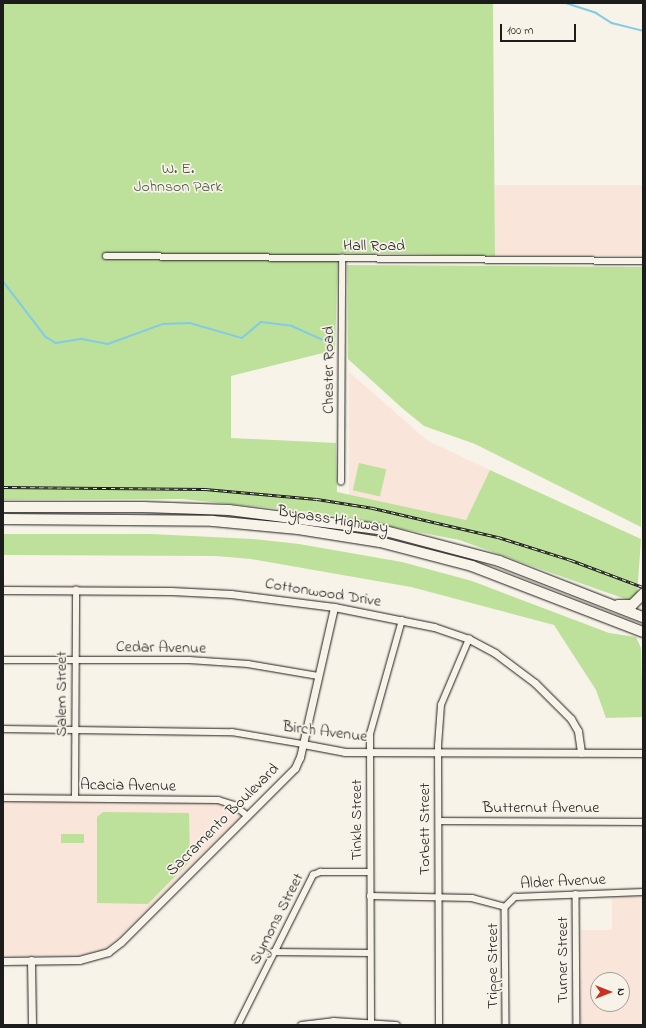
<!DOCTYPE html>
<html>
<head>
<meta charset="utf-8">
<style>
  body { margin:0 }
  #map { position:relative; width:646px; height:1028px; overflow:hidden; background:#f7f3e8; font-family:"Indie Flower",sans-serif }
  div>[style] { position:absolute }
  .built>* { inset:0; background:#f9e5d9; transform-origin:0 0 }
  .green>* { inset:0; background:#bde19b; transform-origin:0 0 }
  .stream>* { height:1.5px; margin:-0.75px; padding:0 0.75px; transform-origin:0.75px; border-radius:0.75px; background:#82cbe3 }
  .roads { filter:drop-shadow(0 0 1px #1c1c1c) drop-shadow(0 0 1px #1c1c1c) }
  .minor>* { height:5.5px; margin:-2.75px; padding:0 2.75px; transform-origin:2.75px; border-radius:2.75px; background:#f7f3e8 }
  .tertiary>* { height:7px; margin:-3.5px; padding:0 3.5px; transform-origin:3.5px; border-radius:3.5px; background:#f7f3e8 }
  .trunk>* { height:10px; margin:-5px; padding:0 5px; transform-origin:5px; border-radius:5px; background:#f7f3e8 }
  .rail>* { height:3px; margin-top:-1.5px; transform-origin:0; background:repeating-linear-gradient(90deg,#f7f3e8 0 4.5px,#1c1c1c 0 9px); box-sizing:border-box; border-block:1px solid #1c1c1c }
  span { translate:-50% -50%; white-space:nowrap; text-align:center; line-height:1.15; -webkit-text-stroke:3.5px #f7f3e8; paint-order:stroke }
  .park-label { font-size:16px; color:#4c5742 }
  .street-label { font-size:16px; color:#1c1c1c }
  .frame { position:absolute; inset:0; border:4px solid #1c1c1c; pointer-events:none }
  .north { position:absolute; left:590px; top:972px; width:40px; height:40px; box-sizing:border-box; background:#f7f3e8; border:1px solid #9f9d96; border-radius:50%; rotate:90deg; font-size:11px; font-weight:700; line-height:16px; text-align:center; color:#1c1c1c }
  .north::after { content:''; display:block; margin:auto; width:14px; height:18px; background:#c8321e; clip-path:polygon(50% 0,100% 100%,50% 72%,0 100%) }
  .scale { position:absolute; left:500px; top:24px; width:76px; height:18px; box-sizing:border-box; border:2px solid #1c1c1c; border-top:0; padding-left:5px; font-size:12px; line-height:14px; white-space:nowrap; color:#1c1c1c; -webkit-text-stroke:3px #f7f3e8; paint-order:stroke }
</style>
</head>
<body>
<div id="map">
  <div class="built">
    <i style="left:495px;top:185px;width:148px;height:71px"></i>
    <i style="clip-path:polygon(349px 372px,428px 441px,490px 470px,466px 520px,349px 495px)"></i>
    <i style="clip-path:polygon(3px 802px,217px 802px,231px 807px,239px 813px,240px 817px,114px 942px,102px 950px,75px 956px,3px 956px)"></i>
    <i style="clip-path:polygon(evenodd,643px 896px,643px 1025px,581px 1025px,581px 930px,612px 930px,612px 897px,643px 896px,598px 980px,622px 980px,622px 1004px,598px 1004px,598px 980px)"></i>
  </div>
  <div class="green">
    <i style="clip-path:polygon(3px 3px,493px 3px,495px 256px,338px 253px,335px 350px,231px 376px,231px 438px,336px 443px,337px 492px,466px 520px,490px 470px,641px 539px,637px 596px,628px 600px,459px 540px,321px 513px,182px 499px,3px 500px)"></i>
    <i style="clip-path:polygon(347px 265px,642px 267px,641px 527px,475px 444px,424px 426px,402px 408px,348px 359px)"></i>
    <i style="left:359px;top:463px;width:28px;height:28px;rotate:13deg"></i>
    <i style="clip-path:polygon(3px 534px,151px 534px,253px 539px,299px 544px,402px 562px,472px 581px,609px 633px,636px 637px,641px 648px,643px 717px,606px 718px,596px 690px,554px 625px,411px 587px,251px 559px,216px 556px,3px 555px)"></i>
    <i style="clip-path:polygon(103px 812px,189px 813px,190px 861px,148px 904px,97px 903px,97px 817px)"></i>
    <i style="left:61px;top:834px;width:23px;height:9px"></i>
  </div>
  <div class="stream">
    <i style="left:566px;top:3px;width:32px;rotate:18deg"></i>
    <i style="left:596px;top:13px;width:19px;rotate:32deg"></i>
    <i style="left:612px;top:23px;width:32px;rotate:14deg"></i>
    <i style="left:3px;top:281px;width:71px;rotate:52.5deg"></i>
    <i style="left:46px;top:337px;width:12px;rotate:31deg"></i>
    <i style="left:56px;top:343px;width:26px;rotate:-9deg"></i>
    <i style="left:82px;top:339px;width:26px;rotate:11deg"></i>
    <i style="left:108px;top:344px;width:59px;rotate:-20deg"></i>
    <i style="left:163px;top:324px;width:27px;rotate:-2deg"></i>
    <i style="left:190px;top:323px;width:54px;rotate:16.1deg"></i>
    <i style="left:242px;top:338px;width:25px;rotate:-40deg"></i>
    <i style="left:261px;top:322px;width:31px;rotate:7deg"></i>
    <i style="left:292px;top:326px;width:36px;rotate:24deg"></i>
  </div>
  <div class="roads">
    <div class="minor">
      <i style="left:106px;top:256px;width:537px;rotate:0.53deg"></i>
      <i style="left:341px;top:482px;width:224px;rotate:-89.7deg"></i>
      <i style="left:3px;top:660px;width:186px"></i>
      <i style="left:189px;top:660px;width:59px;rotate:3.9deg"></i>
      <i style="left:248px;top:664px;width:71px;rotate:9.7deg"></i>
      <i style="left:3px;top:729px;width:229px;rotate:0.8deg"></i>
      <i style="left:232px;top:732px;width:72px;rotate:9.6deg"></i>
      <i style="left:3px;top:798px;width:215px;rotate:0.5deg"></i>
      <i style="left:218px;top:800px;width:17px;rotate:17deg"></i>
      <i style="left:234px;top:805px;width:18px;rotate:38deg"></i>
      <i style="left:75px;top:798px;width:208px;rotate:-89.7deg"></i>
      <i style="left:439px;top:821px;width:204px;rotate:0.3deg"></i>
      <i style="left:576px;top:894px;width:131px;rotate:89.6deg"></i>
      <i style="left:370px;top:896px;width:102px;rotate:1.1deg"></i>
      <i style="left:472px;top:898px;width:34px;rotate:15deg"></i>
      <i style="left:505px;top:907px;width:14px;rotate:-45deg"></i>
      <i style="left:515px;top:897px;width:128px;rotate:-2.2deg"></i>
      <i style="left:505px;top:907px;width:118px;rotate:89.5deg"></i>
      <i style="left:273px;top:952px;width:97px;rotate:0.6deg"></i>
      <i style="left:238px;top:1025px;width:168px;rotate:-63.4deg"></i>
      <i style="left:313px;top:875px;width:8px;rotate:-23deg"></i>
      <i style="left:320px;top:872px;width:50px"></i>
      <i style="left:371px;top:1025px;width:291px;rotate:-90.2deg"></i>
      <i style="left:370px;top:734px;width:118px;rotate:-74.3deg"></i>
      <i style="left:439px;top:1025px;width:279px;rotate:-90.2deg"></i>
      <i style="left:438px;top:746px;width:41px;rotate:-85.8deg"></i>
      <i style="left:441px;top:705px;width:72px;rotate:-67deg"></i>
    </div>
    <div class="tertiary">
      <i style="left:3px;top:590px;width:168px;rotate:0.3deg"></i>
      <i style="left:171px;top:591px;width:60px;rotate:2.9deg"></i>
      <i style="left:231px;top:594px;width:104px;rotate:7.2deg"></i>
      <i style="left:334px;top:607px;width:102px;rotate:11.3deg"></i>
      <i style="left:434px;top:627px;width:37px;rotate:19deg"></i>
      <i style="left:469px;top:639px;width:30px;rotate:28deg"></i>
      <i style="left:495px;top:653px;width:50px;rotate:36.9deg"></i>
      <i style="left:535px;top:683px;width:51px;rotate:45deg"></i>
      <i style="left:571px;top:719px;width:14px;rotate:60deg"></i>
      <i style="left:578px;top:731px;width:22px;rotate:82deg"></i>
      <i style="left:303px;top:744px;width:43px;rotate:10.8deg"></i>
      <i style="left:345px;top:752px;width:298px;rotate:0.2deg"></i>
      <i style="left:31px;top:960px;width:65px;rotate:89.1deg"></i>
      <i style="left:3px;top:961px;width:76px;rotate:-0.8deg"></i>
      <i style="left:79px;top:960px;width:30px;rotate:-15deg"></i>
      <i style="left:108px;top:952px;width:16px;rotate:-38deg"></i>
      <i style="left:121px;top:942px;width:246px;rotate:-45deg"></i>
      <i style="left:295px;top:768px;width:12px;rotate:-66deg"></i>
      <i style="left:300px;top:757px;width:154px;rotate:-77.2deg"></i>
      <i style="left:301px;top:1025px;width:32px;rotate:-7deg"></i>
      <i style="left:333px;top:1021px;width:63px;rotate:3.6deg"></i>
    </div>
    <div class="trunk">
      <i style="left:3px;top:507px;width:140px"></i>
      <i style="left:143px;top:507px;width:86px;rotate:2deg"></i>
      <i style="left:229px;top:510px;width:150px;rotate:7.3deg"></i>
      <i style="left:378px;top:529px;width:125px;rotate:14.8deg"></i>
      <i style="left:499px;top:561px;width:155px;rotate:21.3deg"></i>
      <i style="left:3px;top:519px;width:210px;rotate:0.5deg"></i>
      <i style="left:213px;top:521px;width:85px;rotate:5.4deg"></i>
      <i style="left:298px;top:529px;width:83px;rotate:9deg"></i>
      <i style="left:380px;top:542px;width:95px;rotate:14.6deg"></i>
      <i style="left:472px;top:566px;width:183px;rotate:21.1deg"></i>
      <i style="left:618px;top:605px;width:14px"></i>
      <i style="left:632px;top:605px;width:16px;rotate:-45deg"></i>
    </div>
  </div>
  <div class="rail">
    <i style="left:3px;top:487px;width:202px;rotate:0.6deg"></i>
    <i style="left:205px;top:489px;width:112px;rotate:5.1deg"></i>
    <i style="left:317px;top:499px;width:57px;rotate:9.1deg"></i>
    <i style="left:373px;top:508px;width:128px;rotate:13.1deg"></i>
    <i style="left:498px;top:537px;width:77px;rotate:17.5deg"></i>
    <i style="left:571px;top:560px;width:77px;rotate:20.6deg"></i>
  </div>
  <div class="park-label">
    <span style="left:178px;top:178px">W. E.<br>Johnson Park</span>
  </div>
  <div class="street-label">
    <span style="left:374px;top:246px">Hall Road</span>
    <span style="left:329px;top:370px;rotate:-90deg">Chester Road</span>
    <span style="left:333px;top:520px;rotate:9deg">Bypass Highway</span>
    <span style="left:323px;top:593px;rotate:9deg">Cottonwood Drive</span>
    <span style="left:161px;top:648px;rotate:1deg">Cedar Avenue</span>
    <span style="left:62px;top:694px;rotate:-90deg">Salem Street</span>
    <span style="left:325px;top:732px;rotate:7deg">Birch Avenue</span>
    <span style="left:128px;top:786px;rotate:1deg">Acacia Avenue</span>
    <span style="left:541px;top:808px">Butternut Avenue</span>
    <span style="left:223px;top:820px;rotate:-45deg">Sacramento Boulevard</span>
    <span style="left:357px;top:820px;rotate:-90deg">Tinkle Street</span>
    <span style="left:425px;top:829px;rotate:-90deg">Torbett Street</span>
    <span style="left:563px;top:882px;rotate:-3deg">Alder Avenue</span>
    <span style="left:277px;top:919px;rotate:-63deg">Symons Street</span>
    <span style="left:563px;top:960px;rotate:-90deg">Turner Street</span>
    <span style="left:493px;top:966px;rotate:-90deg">Trippe Street</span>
  </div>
  <div class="frame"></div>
  <div class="north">N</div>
  <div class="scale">100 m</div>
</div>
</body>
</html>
